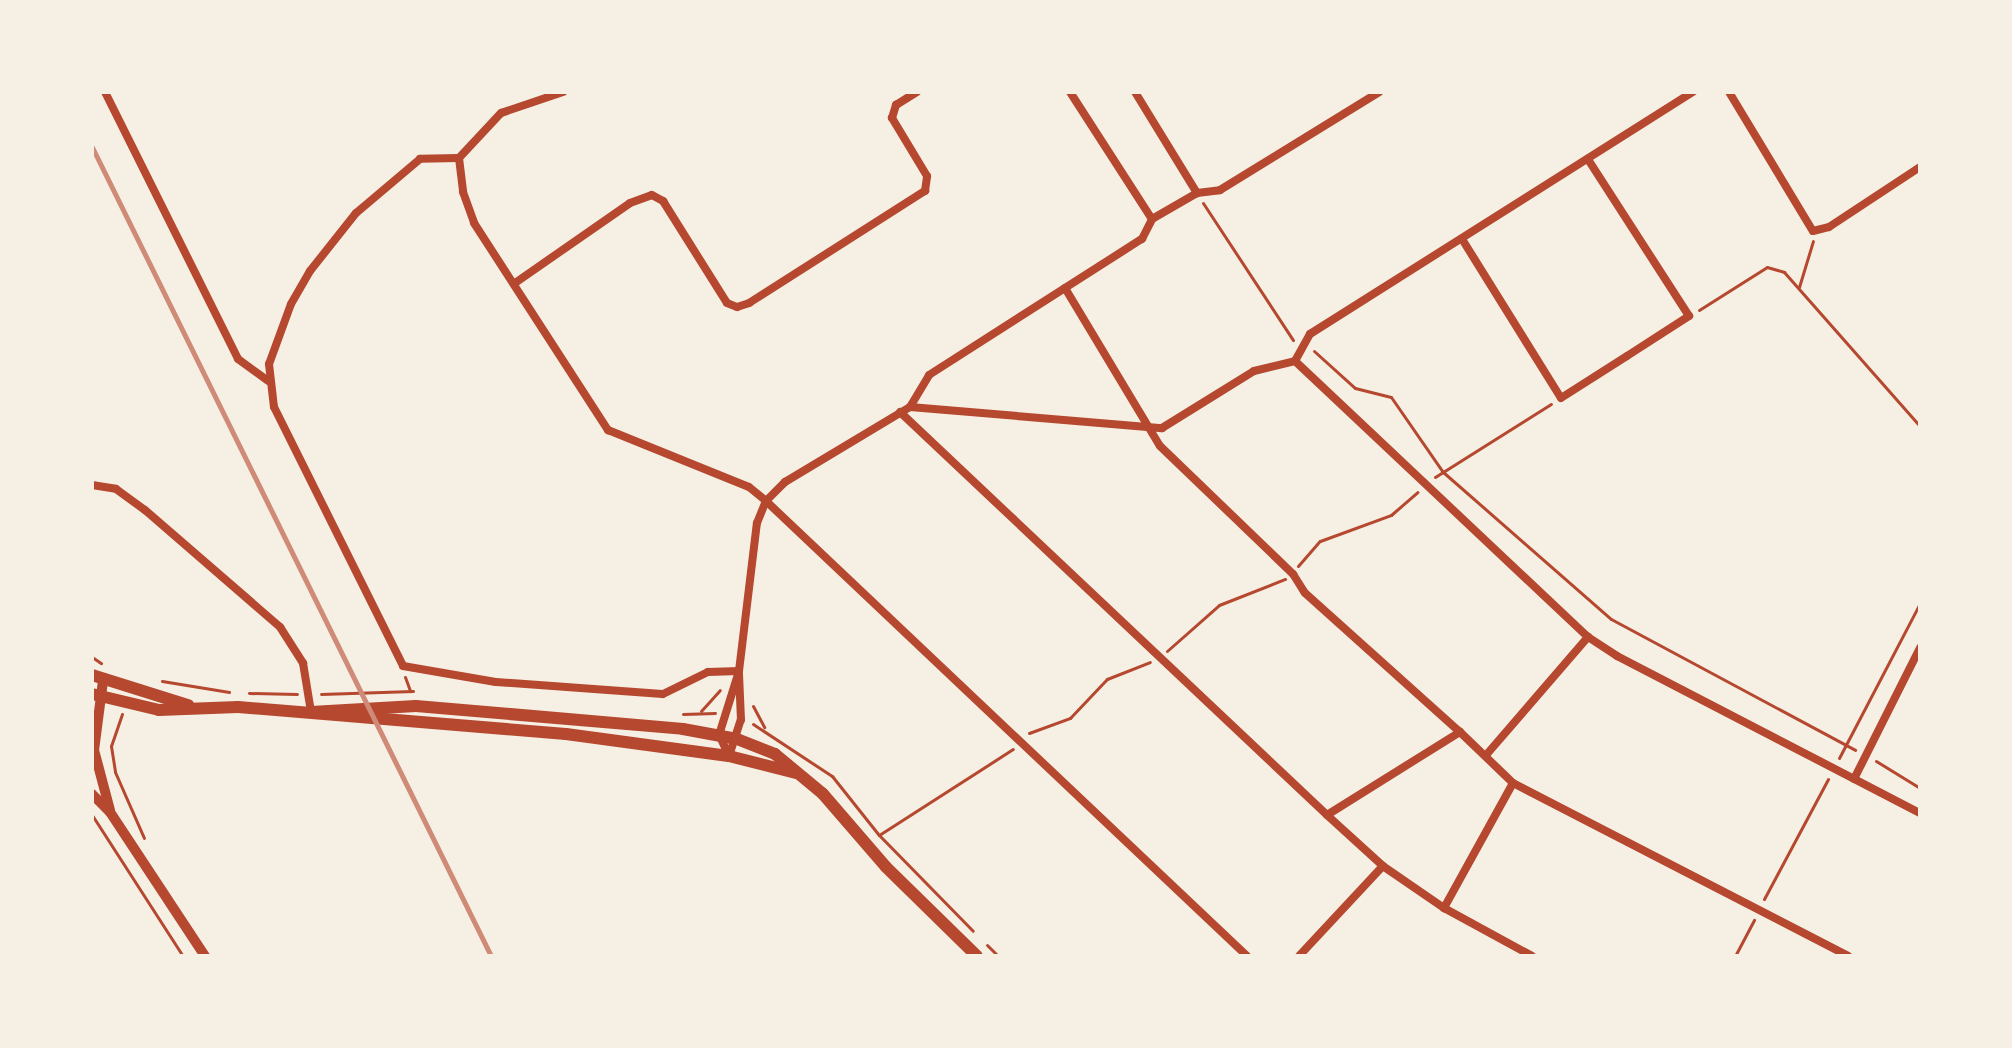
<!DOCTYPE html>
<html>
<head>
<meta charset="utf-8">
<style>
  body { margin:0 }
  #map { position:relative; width:2012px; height:1048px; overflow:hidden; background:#f6efe4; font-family:"Playfair Display",serif }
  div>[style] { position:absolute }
  .path>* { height:3px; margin:-1.5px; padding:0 1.5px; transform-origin:1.5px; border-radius:1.5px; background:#b5482f }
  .minor>* { height:8px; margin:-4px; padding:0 4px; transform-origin:4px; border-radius:4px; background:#b5482f }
  .tertiary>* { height:10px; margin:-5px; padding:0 5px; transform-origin:5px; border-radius:5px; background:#b5482f }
  .secondary>* { height:12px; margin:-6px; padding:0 6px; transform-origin:6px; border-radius:6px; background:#b5482f }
  .rail>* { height:5px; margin:-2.5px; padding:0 2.5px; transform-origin:2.5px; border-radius:2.5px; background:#cf8b77 }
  span { translate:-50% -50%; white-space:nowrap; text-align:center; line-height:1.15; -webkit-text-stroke:8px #f6efe4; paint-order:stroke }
  .frame { position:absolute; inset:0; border:94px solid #f6efe4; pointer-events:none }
</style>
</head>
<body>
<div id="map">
  <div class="path">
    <i style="left:1203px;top:203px;width:164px;rotate:56.7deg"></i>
    <i style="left:1799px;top:287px;width:48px;rotate:-73.1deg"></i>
    <i style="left:1699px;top:310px;width:80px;rotate:-32.3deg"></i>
    <i style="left:1767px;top:267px;width:18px;rotate:16deg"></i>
    <i style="left:1784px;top:272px;width:205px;rotate:48.6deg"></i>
    <i style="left:1314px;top:351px;width:55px;rotate:42.1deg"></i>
    <i style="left:1355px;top:388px;width:37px;rotate:14deg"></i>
    <i style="left:1391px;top:397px;width:91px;rotate:55.3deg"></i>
    <i style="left:1443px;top:472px;width:223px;rotate:41.2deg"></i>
    <i style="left:1611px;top:619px;width:277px;rotate:28.2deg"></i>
    <i style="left:1435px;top:477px;width:137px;rotate:-32.2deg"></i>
    <i style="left:1298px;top:566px;width:33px;rotate:-49deg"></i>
    <i style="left:1320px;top:541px;width:76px;rotate:-20.1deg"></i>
    <i style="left:1391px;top:515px;width:35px;rotate:-41deg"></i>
    <i style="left:1167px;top:651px;width:69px;rotate:-41.5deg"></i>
    <i style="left:1219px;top:605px;width:71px;rotate:-21.5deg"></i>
    <i style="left:92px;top:657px;width:11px;rotate:34deg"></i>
    <i style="left:405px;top:677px;width:15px;rotate:70deg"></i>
    <i style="left:162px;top:681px;width:68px;rotate:9.3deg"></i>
    <i style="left:249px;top:693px;width:48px;rotate:1.2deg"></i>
    <i style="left:321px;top:694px;width:92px;rotate:-1.9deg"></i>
    <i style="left:753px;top:706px;width:24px;rotate:62deg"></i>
    <i style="left:701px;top:711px;width:28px;rotate:-48deg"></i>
    <i style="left:122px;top:714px;width:34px;rotate:109deg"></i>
    <i style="left:111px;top:746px;width:26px;rotate:81deg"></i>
    <i style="left:115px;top:772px;width:72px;rotate:66.3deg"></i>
    <i style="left:683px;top:714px;width:32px;rotate:-2deg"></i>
    <i style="left:753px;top:724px;width:95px;rotate:33.4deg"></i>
    <i style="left:832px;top:776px;width:75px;rotate:51.5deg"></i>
    <i style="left:879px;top:835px;width:134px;rotate:45.6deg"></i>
    <i style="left:1029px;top:733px;width:44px;rotate:-20.1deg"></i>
    <i style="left:1070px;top:718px;width:54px;rotate:-46.5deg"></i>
    <i style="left:1107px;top:679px;width:46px;rotate:-21.6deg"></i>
    <i style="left:1839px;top:758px;width:175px;rotate:-62.4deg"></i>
    <i style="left:1876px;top:761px;width:52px;rotate:31.5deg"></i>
    <i style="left:92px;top:815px;width:168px;rotate:57.2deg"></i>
    <i style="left:879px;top:835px;width:159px;rotate:-32.7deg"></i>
    <i style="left:1764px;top:899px;width:136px;rotate:-61.9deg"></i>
    <i style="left:987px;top:945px;width:16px;rotate:45deg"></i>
    <i style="left:1735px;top:956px;width:41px;rotate:-62.2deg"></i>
  </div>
  <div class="minor">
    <i style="left:105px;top:92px;width:298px;rotate:63.5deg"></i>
    <i style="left:238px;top:359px;width:37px;rotate:36deg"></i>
    <i style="left:563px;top:92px;width:65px;rotate:161.3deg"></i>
    <i style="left:501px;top:113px;width:62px;rotate:133deg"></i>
    <i style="left:459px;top:158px;width:39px;rotate:179deg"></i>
    <i style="left:420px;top:159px;width:84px;rotate:139.8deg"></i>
    <i style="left:356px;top:213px;width:74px;rotate:128.4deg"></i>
    <i style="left:310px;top:271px;width:38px;rotate:120deg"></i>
    <i style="left:291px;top:304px;width:64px;rotate:110.1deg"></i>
    <i style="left:269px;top:364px;width:43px;rotate:83.4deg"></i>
    <i style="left:274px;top:407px;width:289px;rotate:63.5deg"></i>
    <i style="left:403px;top:666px;width:94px;rotate:9.8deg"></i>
    <i style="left:496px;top:682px;width:167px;rotate:4.1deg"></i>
    <i style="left:663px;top:694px;width:50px;rotate:-26.1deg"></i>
    <i style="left:708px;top:672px;width:31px;rotate:-2deg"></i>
    <i style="left:1070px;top:92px;width:151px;rotate:57.2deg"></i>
    <i style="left:1135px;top:92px;width:119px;rotate:58.5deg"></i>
    <i style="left:1729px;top:92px;width:162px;rotate:58.9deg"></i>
    <i style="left:1813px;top:231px;width:16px;rotate:-14deg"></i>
    <i style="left:1829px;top:227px;width:109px;rotate:-33.4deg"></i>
    <i style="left:459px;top:158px;width:34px;rotate:83deg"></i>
    <i style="left:463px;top:192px;width:33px;rotate:70deg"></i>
    <i style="left:474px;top:223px;width:247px;rotate:57.1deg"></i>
    <i style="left:608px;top:430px;width:152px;rotate:22deg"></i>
    <i style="left:749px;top:487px;width:22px;rotate:39deg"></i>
    <i style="left:766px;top:501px;width:662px;rotate:43.41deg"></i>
    <i style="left:1152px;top:219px;width:52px;rotate:-30deg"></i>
    <i style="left:1197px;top:193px;width:23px;rotate:-7deg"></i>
    <i style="left:1220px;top:190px;width:187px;rotate:-31.6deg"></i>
    <i style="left:1462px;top:239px;width:187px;rotate:58.1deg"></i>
    <i style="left:1561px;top:398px;width:78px;rotate:-32.5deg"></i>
    <i style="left:1627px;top:356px;width:74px;rotate:-32.8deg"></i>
    <i style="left:1689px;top:316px;width:187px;rotate:-122.8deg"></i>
    <i style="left:515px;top:283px;width:140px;rotate:-34.8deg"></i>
    <i style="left:630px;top:203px;width:23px;rotate:-20deg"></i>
    <i style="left:652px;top:195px;width:13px;rotate:29deg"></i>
    <i style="left:663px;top:201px;width:120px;rotate:57.9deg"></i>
    <i style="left:727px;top:303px;width:11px;rotate:22deg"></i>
    <i style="left:737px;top:307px;width:13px;rotate:-18deg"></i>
    <i style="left:749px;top:303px;width:209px;rotate:-32.5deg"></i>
    <i style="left:925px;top:191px;width:15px;rotate:-82deg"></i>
    <i style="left:927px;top:176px;width:68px;rotate:-121.1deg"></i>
    <i style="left:892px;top:118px;width:14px;rotate:-73deg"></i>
    <i style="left:896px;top:105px;width:25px;rotate:-32deg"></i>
    <i style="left:1065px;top:288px;width:184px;rotate:59deg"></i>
    <i style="left:1160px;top:446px;width:185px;rotate:43.9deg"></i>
    <i style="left:1293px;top:574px;width:22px;rotate:58deg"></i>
    <i style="left:1305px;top:593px;width:208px;rotate:41.9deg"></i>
    <i style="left:1295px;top:361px;width:403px;rotate:43.3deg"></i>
    <i style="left:1588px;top:637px;width:35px;rotate:33deg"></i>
    <i style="left:1617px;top:656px;width:341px;rotate:27.4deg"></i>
    <i style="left:1295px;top:361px;width:31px;rotate:-61deg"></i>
    <i style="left:1310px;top:334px;width:453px;rotate:-32.3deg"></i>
    <i style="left:910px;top:407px;width:37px;rotate:-59deg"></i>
    <i style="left:929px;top:375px;width:253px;rotate:-32.6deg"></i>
    <i style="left:1142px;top:239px;width:22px;rotate:-63deg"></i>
    <i style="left:900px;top:412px;width:587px;rotate:43.34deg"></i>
    <i style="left:92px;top:485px;width:24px;rotate:9deg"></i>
    <i style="left:116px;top:489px;width:36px;rotate:36deg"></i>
    <i style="left:145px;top:510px;width:179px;rotate:40.9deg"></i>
    <i style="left:280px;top:627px;width:43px;rotate:57.4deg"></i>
    <i style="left:303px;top:663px;width:50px;rotate:80.7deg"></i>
    <i style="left:1487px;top:754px;width:155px;rotate:-49.2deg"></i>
    <i style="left:729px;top:756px;width:23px;rotate:-115deg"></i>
    <i style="left:719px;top:735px;width:67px;rotate:-72.6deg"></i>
    <i style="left:739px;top:671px;width:149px;rotate:-83.1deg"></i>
    <i style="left:757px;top:523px;width:24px;rotate:-68deg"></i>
    <i style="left:766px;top:501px;width:27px;rotate:-45deg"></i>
    <i style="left:785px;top:482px;width:146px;rotate:-31deg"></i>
    <i style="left:910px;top:407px;width:253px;rotate:4.8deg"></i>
    <i style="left:1162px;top:428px;width:108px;rotate:-31.8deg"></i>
    <i style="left:1254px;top:371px;width:42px;rotate:-13.7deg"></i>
    <i style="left:729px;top:756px;width:38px;rotate:-72deg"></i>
    <i style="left:741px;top:720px;width:45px;rotate:-92.5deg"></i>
    <i style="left:1854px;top:779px;width:147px;rotate:-63.3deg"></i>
    <i style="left:1513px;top:783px;width:143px;rotate:118.9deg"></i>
    <i style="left:1444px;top:908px;width:74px;rotate:-145.5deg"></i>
    <i style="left:1383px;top:866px;width:76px;rotate:-137.7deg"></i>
    <i style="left:1327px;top:815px;width:157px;rotate:-32deg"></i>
    <i style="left:1460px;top:732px;width:74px;rotate:43.9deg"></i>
    <i style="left:1513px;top:783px;width:377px;rotate:27.3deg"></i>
    <i style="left:1444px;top:908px;width:100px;rotate:28.6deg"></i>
    <i style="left:1299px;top:956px;width:123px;rotate:-47deg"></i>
  </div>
  <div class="tertiary">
    <i style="left:103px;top:681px;width:70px;rotate:97.4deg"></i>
    <i style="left:94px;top:750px;width:62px;rotate:75.1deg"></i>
    <i style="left:92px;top:794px;width:25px;rotate:45deg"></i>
    <i style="left:110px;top:812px;width:173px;rotate:56.6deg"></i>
  </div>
  <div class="secondary">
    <i style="left:92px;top:675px;width:101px;rotate:17.4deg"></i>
    <i style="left:92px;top:694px;width:69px;rotate:13.4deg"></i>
    <i style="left:159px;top:710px;width:79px;rotate:-2.2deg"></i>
    <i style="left:238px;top:707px;width:329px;rotate:4.7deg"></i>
    <i style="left:566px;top:734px;width:164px;rotate:7.7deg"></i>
    <i style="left:729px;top:756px;width:69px;rotate:14.2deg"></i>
    <i style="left:311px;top:712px;width:105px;rotate:-3.3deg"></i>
    <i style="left:416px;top:706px;width:268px;rotate:4.9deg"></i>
    <i style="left:683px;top:729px;width:55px;rotate:10.5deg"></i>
    <i style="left:737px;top:739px;width:41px;rotate:21.5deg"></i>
    <i style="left:775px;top:754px;width:62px;rotate:39.8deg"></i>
    <i style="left:823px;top:794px;width:96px;rotate:49.2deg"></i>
    <i style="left:886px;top:867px;width:127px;rotate:44.4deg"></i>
  </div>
  <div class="rail">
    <i style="left:92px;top:147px;width:902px;rotate:63.75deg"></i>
  </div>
  <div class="frame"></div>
</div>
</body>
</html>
